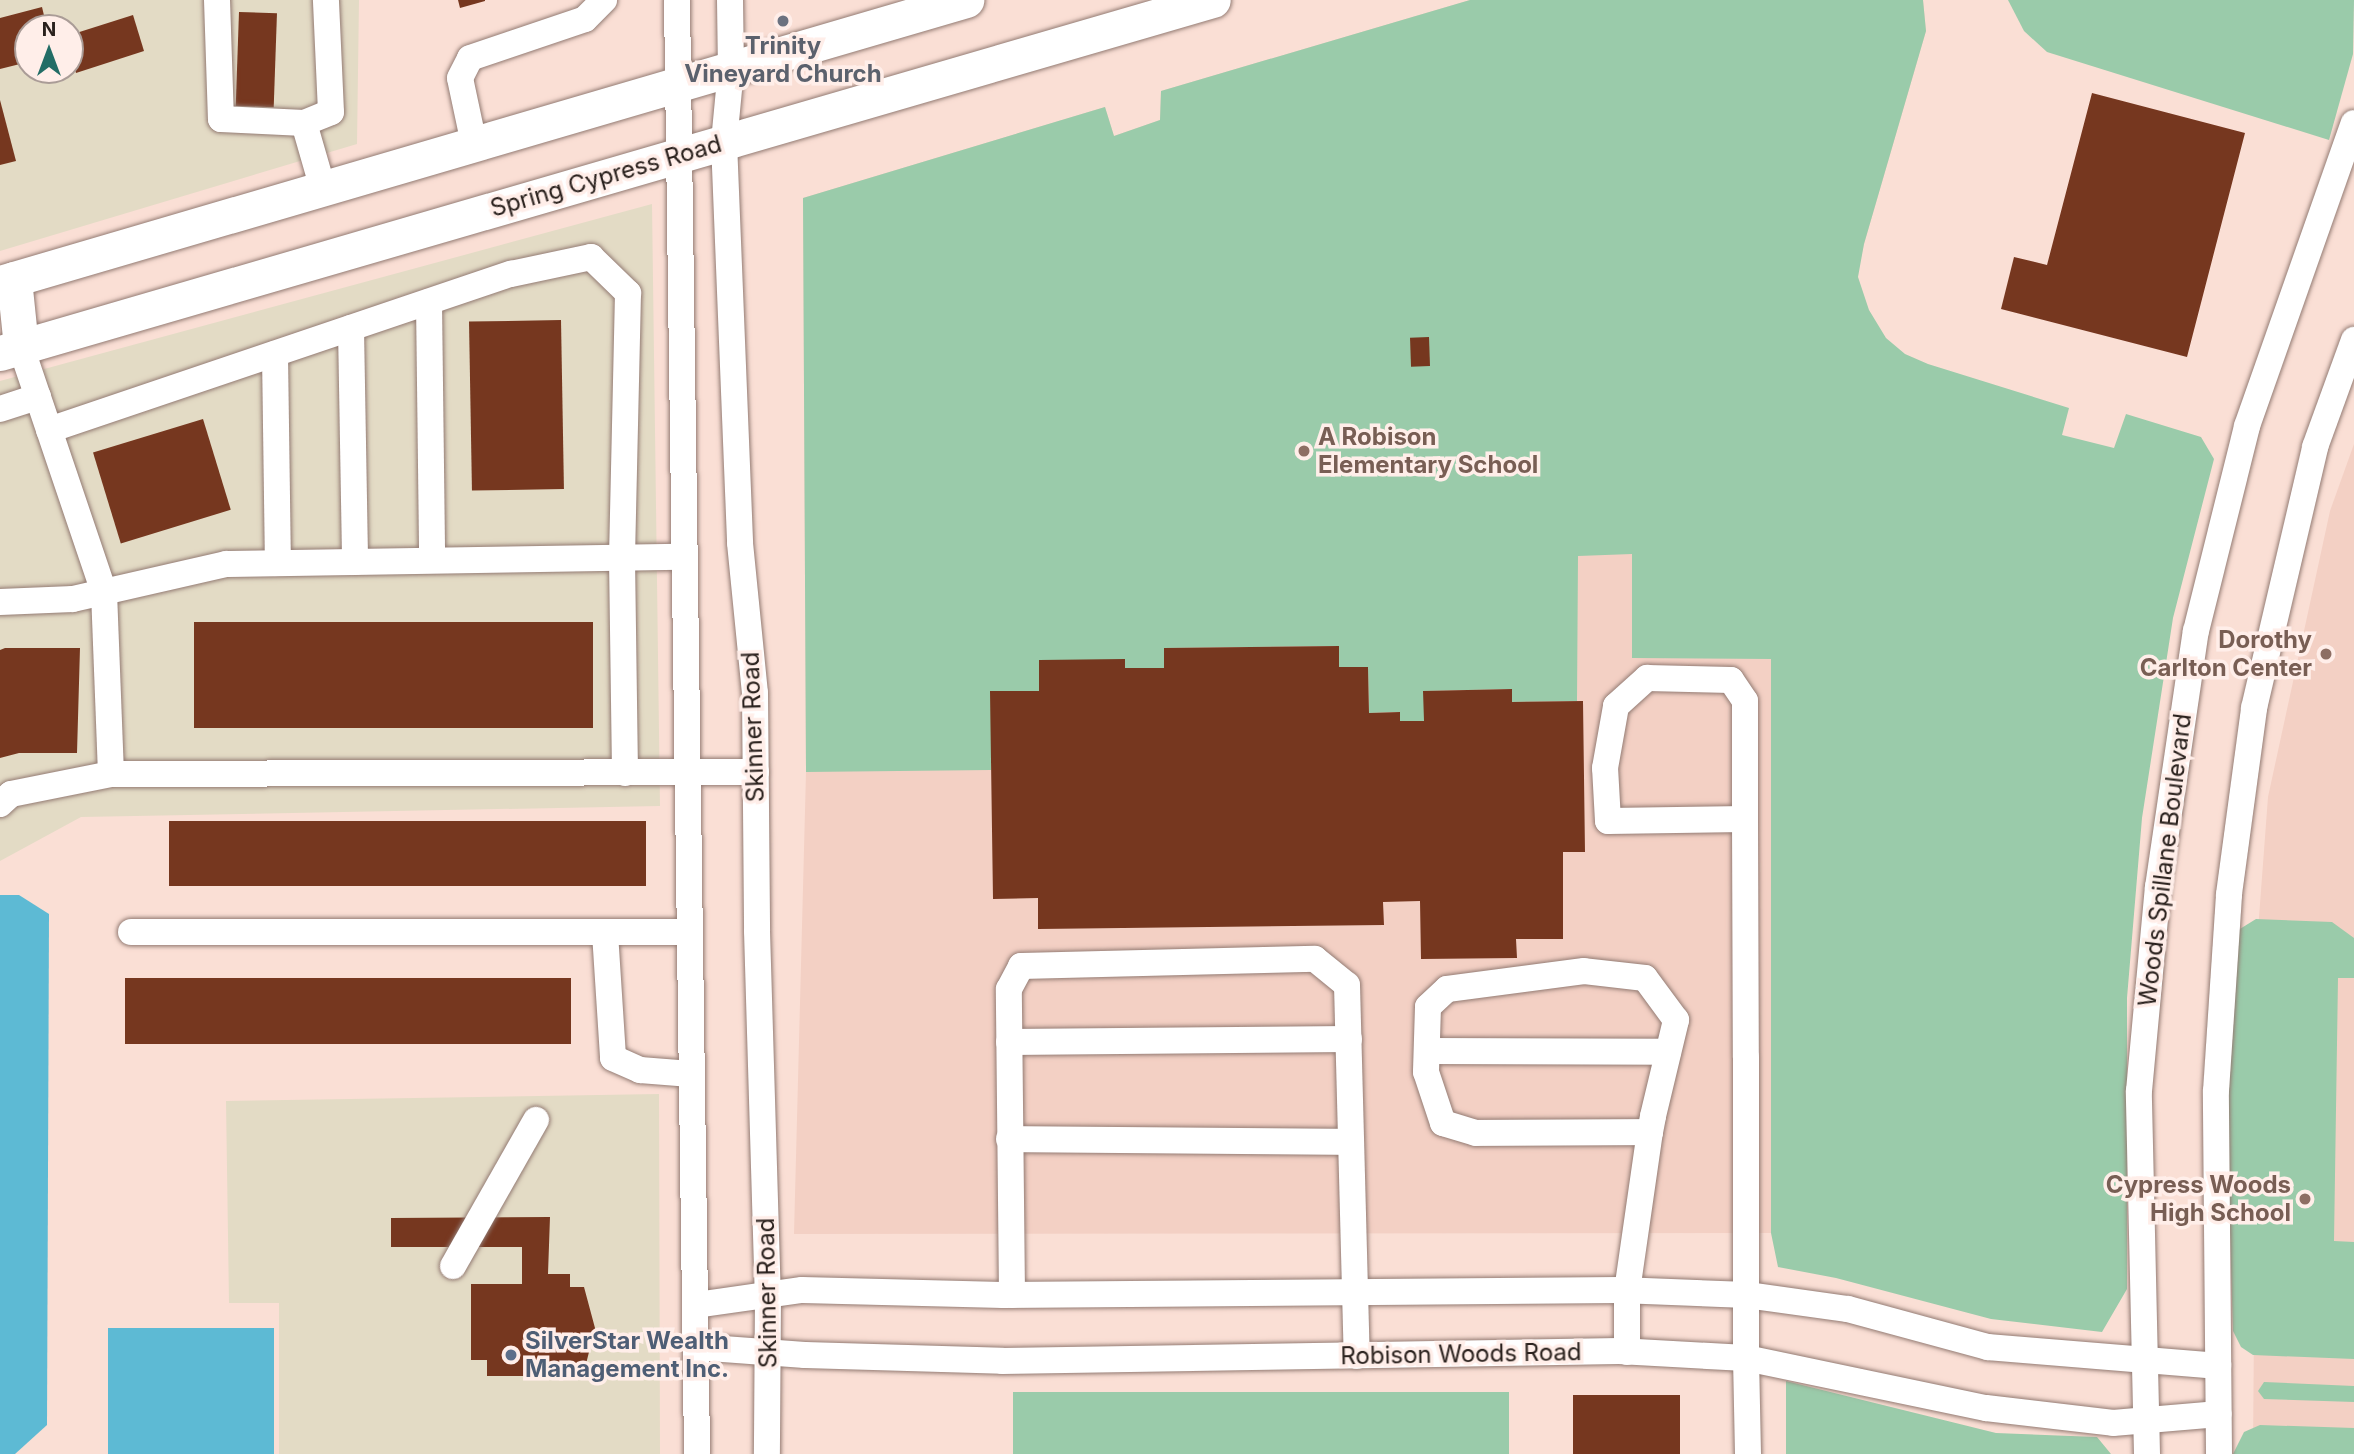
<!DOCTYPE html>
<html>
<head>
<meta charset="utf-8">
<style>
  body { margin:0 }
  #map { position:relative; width:2354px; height:1454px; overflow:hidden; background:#fadfd5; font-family:Inter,sans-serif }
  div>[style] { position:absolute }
  .commercial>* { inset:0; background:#e3dbc5 }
  .built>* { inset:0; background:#f3d0c4 }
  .green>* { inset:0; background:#9acbaa; transform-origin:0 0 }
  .water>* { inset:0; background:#5dbad4; transform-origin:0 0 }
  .building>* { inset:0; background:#76371f; transform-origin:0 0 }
  .roads { filter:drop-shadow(0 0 2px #937b73) drop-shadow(0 0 2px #937b73) }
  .minor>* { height:26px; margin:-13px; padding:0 13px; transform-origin:13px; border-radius:13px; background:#fff }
  .major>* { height:35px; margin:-17.5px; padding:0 17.5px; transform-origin:17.5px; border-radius:17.5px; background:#fff }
  .dots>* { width:19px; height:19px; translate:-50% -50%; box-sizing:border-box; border:4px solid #ffeee9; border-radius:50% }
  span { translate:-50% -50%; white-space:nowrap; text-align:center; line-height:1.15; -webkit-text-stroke:7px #ffeee9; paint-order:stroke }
  .worship-label { font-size:24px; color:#5b616d; font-weight:700 }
  .street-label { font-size:24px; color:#2a211d }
  .education-label { font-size:24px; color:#785e54; font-weight:700 }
  .left { translate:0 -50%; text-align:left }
  .right { translate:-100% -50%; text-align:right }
  .service-label { font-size:24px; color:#4e5e75; font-weight:700 }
  .north { position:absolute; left:14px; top:14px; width:70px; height:70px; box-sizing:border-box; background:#ffeee9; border:2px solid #aa9c97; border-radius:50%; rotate:0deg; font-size:19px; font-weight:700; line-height:28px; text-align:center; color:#2a211d }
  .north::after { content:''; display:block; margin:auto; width:24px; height:32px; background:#236d66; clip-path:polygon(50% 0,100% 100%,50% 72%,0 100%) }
</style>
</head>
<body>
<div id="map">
  <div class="commercial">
    <i style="clip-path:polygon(evenodd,0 0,359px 0,357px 144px,0 251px,0 0,28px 28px,70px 28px,70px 70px,28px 70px,28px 28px)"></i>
    <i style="clip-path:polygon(652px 204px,660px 806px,81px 817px,0 861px,0 381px)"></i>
    <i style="clip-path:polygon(659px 1094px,660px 1454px,279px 1454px,279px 1303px,229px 1303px,226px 1101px)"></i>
  </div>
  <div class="built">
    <i style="clip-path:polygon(1470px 0,1923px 0,1926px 31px,1864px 244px,1771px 659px,1771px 1233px,794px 1234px,806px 772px,803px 198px,1105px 107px,1114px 136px,1160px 120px,1161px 91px)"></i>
    <i style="clip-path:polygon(2354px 444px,2354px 1454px,2253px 1454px,2257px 944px,2268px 797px,2330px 511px)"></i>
  </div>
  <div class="green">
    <i style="clip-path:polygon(1470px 0,1923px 0,1926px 31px,1864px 244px,1858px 277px,1869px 310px,1886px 338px,1905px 354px,1928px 364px,2069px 408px,2062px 435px,2114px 448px,2126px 414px,2201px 437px,2214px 459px,2173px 618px,2142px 818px,2127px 998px,2127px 1289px,2102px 1332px,1991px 1319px,1836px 1278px,1778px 1267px,1771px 1233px,1771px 659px,1632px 658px,1632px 554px,1578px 556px,1577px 701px,1512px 702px,1512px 689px,1424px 691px,1424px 721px,1400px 721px,1399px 712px,1369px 713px,1368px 667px,1339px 667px,1339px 646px,1165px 648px,1164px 668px,1125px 668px,1039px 691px,991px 692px,991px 770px,806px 772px,803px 198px,1105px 107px,1114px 136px,1160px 120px,1161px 91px)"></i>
    <i style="clip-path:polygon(2008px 0,2354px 0,2353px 54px,2329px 140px,2047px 52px,2024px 31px)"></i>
    <i style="clip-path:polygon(2256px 919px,2332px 922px,2354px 938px,2354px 978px,2338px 978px,2334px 1241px,2354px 1242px,2354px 1359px,2253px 1355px,2241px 1347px,2233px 1331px,2225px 1074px,2235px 932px)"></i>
    <i style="clip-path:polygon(1786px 1381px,1996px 1433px,2097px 1437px,2111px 1454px,1786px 1454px)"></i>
    <i style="clip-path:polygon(2264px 1382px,2354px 1386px,2354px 1402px,2264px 1399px,2258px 1391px)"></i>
    <i style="left:1013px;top:1392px;width:496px;height:62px"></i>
    <i style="clip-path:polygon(2260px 1425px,2354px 1428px,2354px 1454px,2233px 1454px,2244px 1432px)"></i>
  </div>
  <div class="water">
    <i style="clip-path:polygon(0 895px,19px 895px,49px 914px,47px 1425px,15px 1454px,0 1454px)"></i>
    <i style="left:274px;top:1328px;width:126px;height:166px;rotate:90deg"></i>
  </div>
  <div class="building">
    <i style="clip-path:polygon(458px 0,485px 0,485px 1px,460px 8px)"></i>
    <i style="clip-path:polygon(42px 7px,47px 28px,28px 28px,28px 62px,0 69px,0 18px)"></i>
    <i style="left:239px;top:12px;width:38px;height:94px;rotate:2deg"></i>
    <i style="clip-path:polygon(133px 15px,144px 51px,76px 73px,70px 53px,70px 35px)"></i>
    <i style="clip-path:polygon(2092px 93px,2245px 133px,2187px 357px,2001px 309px,2014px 257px,2047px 265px)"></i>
    <i style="clip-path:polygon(0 100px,16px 161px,0 165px)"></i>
    <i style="left:561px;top:320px;width:169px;height:92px;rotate:89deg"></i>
    <i style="left:1429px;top:337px;width:29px;height:19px;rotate:88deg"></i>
    <i style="left:203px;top:419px;width:95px;height:115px;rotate:73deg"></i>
    <i style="left:593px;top:622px;width:106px;height:399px;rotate:90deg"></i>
    <i style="clip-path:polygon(1339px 646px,1339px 667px,1368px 667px,1369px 713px,1400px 712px,1400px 721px,1424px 721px,1423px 691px,1512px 689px,1512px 702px,1583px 701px,1585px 852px,1563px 852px,1563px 939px,1516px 939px,1517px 958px,1421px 959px,1420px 901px,1383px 902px,1384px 925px,1038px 929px,1038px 898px,993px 899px,990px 691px,1039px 691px,1039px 660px,1125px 659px,1125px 668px,1164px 668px,1164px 648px)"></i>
    <i style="clip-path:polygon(5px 648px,80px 648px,77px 753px,19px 753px,0 758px,0 650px)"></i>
    <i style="left:646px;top:821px;width:65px;height:477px;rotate:90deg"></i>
    <i style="left:571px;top:978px;width:66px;height:446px;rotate:90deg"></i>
    <i style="clip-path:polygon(550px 1217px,548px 1274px,570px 1274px,570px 1287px,584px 1287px,595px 1328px,585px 1368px,571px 1368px,571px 1376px,487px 1376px,487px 1360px,471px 1360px,471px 1284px,522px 1284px,522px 1247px,391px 1247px,391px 1218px)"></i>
    <i style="left:1573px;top:1395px;width:107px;height:59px"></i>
  </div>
  <div class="roads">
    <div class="minor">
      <i style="left:217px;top:0;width:119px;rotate:88.1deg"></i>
      <i style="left:221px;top:119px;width:83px;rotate:2.8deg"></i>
      <i style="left:304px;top:123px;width:29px;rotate:-22deg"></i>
      <i style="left:331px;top:112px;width:112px;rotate:-92.6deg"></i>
      <i style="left:677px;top:0;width:1454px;rotate:89.21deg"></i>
      <i style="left:730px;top:0;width:69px;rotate:89.2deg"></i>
      <i style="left:731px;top:69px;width:73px;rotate:95.5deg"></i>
      <i style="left:724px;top:142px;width:401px;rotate:87.7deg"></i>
      <i style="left:740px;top:543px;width:151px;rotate:84.3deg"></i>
      <i style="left:755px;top:693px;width:238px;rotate:89.5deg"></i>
      <i style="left:757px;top:931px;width:364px;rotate:88.3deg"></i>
      <i style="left:768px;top:1295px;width:159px;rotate:90.4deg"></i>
      <i style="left:304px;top:123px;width:69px;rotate:73.9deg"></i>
      <i style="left:474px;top:144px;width:67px;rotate:-102deg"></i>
      <i style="left:460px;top:78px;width:22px;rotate:-63deg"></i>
      <i style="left:470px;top:58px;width:121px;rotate:-18.7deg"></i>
      <i style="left:585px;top:19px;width:27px;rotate:-45deg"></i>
      <i style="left:429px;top:302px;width:258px;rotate:89.3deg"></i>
      <i style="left:351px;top:328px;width:234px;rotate:89deg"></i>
      <i style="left:21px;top:347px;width:259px;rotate:71.3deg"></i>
      <i style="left:104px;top:592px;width:182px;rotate:87.8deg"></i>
      <i style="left:275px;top:354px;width:209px;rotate:89.2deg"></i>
      <i style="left:0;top:409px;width:40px;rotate:-18deg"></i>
      <i style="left:49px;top:430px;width:488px;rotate:-18.7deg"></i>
      <i style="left:511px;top:274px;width:82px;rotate:-12deg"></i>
      <i style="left:591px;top:257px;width:52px;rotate:44.2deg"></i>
      <i style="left:628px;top:293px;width:265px;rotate:91.3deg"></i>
      <i style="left:622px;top:558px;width:215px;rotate:89.2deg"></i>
      <i style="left:0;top:602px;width:73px;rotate:-2.4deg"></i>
      <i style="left:73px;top:599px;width:157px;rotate:-12.9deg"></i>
      <i style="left:226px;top:564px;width:457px;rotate:-0.9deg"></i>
      <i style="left:0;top:804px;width:15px;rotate:-42deg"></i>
      <i style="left:11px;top:794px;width:102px;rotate:-11.3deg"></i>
      <i style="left:111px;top:774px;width:645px;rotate:-0.18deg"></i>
      <i style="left:1745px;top:819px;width:137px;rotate:179.2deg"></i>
      <i style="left:1608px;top:821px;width:53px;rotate:-93.2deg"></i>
      <i style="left:1605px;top:768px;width:63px;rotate:-79.9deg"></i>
      <i style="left:1616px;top:706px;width:42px;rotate:-42.1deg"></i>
      <i style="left:1647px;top:678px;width:84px;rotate:1.4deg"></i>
      <i style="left:1731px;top:680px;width:25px;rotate:56deg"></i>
      <i style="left:1745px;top:701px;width:118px;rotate:90deg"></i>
      <i style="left:1745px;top:819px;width:238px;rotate:89.8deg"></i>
      <i style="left:1746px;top:1057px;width:301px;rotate:90deg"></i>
      <i style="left:1746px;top:1358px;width:96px;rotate:88.8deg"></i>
      <i style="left:131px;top:932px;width:558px"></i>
      <i style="left:605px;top:933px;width:125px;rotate:86.3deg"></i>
      <i style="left:613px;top:1058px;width:30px;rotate:24deg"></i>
      <i style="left:640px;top:1070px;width:51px;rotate:4.5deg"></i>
      <i style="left:1009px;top:1042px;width:340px;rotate:-0.5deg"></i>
      <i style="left:1427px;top:1051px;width:241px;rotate:0.2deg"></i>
      <i style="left:1009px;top:1139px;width:342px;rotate:0.5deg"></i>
      <i style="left:453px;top:1266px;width:168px;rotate:-60.4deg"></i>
      <i style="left:1012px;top:1295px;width:306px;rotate:-90.6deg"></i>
      <i style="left:1009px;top:989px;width:26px;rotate:-62deg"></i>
      <i style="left:1021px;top:966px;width:294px;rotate:-1.4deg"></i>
      <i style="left:1315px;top:959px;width:41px;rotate:39.1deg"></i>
      <i style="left:1347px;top:985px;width:371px;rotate:88.5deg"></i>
      <i style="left:696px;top:1305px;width:107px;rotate:-8.1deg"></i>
      <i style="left:802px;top:1290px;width:201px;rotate:1.4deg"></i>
      <i style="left:1003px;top:1295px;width:617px;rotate:-0.46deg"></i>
      <i style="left:1620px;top:1290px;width:127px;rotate:2.3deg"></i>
      <i style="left:1747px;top:1295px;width:102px;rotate:7.9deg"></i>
      <i style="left:1848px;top:1309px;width:145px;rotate:15.2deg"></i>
      <i style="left:1988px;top:1347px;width:231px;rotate:4.7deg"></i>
      <i style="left:696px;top:1347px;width:109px;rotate:4.2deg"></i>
      <i style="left:805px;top:1355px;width:197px;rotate:1.7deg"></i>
      <i style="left:1002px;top:1361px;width:617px;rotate:-0.93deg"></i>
      <i style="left:1619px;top:1351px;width:127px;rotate:3.2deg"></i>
      <i style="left:1746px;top:1358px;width:245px;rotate:11.8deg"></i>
      <i style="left:1986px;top:1408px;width:128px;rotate:6.7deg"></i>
      <i style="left:2113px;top:1423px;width:106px;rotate:-4.9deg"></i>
      <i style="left:1627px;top:1352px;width:61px;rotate:-90deg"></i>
      <i style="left:1627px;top:1291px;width:161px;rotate:-81.8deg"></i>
      <i style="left:1650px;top:1132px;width:16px;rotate:-79deg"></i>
      <i style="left:1653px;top:1116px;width:99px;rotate:-76.5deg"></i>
      <i style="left:1676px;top:1020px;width:52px;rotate:-126.4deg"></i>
      <i style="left:1645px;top:978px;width:61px;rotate:-173.5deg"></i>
      <i style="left:1584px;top:971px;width:138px;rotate:172.5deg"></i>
      <i style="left:1447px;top:989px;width:26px;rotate:137deg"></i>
      <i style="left:1428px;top:1007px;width:65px;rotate:91.8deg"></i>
      <i style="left:1426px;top:1072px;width:54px;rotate:71.6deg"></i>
      <i style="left:1443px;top:1123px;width:34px;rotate:17deg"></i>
      <i style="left:1476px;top:1133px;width:174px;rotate:-0.3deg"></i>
      <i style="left:2147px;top:1454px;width:363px;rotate:-91.3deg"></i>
      <i style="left:2139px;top:1091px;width:205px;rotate:-84.7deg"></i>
      <i style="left:2158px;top:887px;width:259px;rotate:-81.6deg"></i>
      <i style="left:2196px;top:631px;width:211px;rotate:-76deg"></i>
      <i style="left:2247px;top:426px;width:321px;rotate:-70.6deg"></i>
      <i style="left:2219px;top:1454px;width:363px;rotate:-90.5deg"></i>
      <i style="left:2216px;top:1091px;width:197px;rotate:-86.2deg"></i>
      <i style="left:2229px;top:894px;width:188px;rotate:-82.3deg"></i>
      <i style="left:2254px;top:708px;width:268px;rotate:-76.8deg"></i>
      <i style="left:2315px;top:447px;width:114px;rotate:-70deg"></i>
    </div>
    <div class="major">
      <i style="left:14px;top:279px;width:68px;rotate:84.1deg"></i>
      <i style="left:0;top:283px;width:1007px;rotate:-16.33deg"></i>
      <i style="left:0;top:353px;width:1263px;rotate:-16.23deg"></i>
    </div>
  </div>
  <div class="dots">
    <i style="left:783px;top:21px;background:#6b7280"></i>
    <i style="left:1304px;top:451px;background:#8d6e63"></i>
    <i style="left:2326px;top:654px;background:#8d6e63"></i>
    <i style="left:2305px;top:1199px;background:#8d6e63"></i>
    <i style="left:511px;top:1355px;background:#5c6f8a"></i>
  </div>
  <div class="worship-label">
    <span style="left:783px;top:60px">Trinity<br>Vineyard Church</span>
  </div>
  <div class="street-label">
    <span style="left:606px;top:176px;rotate:-16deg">Spring Cypress Road</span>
    <span style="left:753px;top:727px;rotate:-92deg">Skinner Road</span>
    <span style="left:2165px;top:860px;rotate:-83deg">Woods Spillane Boulevard</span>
    <span style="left:767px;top:1293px;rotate:-91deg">Skinner Road</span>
    <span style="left:1461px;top:1354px;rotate:-1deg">Robison Woods Road</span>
  </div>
  <div class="education-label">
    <span class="left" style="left:1318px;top:451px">A Robison<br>Elementary School</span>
    <span class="right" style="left:2312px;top:654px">Dorothy<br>Carlton Center</span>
    <span class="right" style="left:2291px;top:1199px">Cypress Woods<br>High School</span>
  </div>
  <div class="service-label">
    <span class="left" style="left:525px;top:1355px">SilverStar Wealth<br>Management Inc.</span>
  </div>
  <div class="north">N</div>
</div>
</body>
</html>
